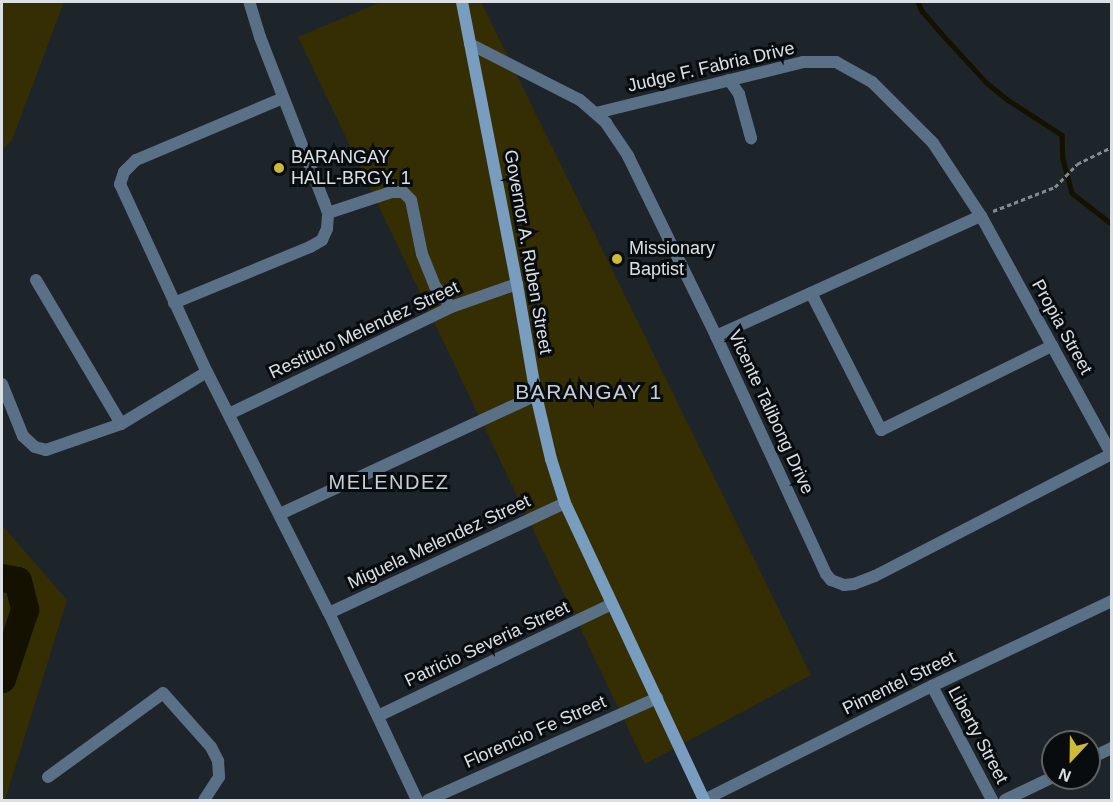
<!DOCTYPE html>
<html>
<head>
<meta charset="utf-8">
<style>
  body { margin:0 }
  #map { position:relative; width:1113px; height:802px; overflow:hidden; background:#1d242a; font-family:Arial,sans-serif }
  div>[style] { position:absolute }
  .green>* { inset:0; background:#352e03 }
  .stream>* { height:4.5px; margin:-2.25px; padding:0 2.25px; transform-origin:2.25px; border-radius:2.25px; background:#151100 }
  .river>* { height:28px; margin:-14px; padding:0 14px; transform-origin:14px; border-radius:14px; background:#151100 }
  .path>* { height:3px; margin-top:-1.5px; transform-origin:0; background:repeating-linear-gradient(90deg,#858b90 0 4.5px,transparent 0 7.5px) }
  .street>* { height:12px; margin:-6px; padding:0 6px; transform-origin:6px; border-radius:6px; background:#5a7086 }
  .secondary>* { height:12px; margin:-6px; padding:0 6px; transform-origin:6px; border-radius:6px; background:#789dbf }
  .dots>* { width:16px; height:16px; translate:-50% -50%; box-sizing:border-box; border:3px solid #090c0f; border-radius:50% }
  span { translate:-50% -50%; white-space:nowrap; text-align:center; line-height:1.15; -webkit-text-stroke:6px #090c0f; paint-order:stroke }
  .street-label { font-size:18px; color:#dbe0e4 }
  .poi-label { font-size:18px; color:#dbe0e4 }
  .left { translate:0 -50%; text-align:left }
  .neighbourhood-label { font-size:20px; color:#c6cfd8; letter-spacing:1.5px }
  .quarter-label { font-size:21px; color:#c6cfd8; letter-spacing:1.5px }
  .frame { position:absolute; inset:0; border:3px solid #dbe0e4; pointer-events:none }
  .north { position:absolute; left:1041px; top:730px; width:60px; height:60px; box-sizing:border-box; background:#090c0f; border:2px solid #5d6164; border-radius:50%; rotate:202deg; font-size:16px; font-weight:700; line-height:24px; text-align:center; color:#dbe0e4 }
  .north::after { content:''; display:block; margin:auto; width:21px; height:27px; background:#ceb938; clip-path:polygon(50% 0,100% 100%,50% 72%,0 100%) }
</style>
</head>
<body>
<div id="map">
  <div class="green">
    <i style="clip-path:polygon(2px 2px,64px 2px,12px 140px,2px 150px)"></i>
    <i style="clip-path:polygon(381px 2px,481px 2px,811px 675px,645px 764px,298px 37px)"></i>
    <i style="clip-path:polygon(2px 525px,67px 600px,5px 800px,2px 800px)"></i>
  </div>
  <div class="stream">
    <i style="left:918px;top:2px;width:10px;rotate:66deg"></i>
    <i style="left:922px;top:11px;width:29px;rotate:49deg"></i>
    <i style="left:941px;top:33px;width:68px;rotate:47.4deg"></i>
    <i style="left:987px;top:83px;width:27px;rotate:39deg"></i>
    <i style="left:1008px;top:100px;width:64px;rotate:32.9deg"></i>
    <i style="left:1062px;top:135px;width:24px;rotate:88deg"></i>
    <i style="left:1063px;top:159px;width:35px;rotate:75deg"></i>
    <i style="left:1072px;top:193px;width:51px;rotate:37.8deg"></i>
  </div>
  <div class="river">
    <i style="left:2px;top:578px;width:16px;rotate:11deg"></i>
    <i style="left:18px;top:581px;width:30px;rotate:76deg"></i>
    <i style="left:25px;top:610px;width:73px;rotate:108.4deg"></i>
  </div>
  <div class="path">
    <i style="left:993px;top:211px;width:66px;rotate:-21.2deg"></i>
    <i style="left:1055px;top:187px;width:32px;rotate:-46deg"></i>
    <i style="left:1077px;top:164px;width:39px;rotate:-26deg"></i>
  </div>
  <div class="street">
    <i style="left:470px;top:44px;width:123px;rotate:27deg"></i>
    <i style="left:580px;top:100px;width:35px;rotate:41deg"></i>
    <i style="left:606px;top:123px;width:40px;rotate:56deg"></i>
    <i style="left:628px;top:156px;width:200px;rotate:63.9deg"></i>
    <i style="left:716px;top:336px;width:262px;rotate:65.2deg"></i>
    <i style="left:826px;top:574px;width:8px;rotate:50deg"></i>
    <i style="left:831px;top:580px;width:14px;rotate:21deg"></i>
    <i style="left:844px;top:585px;width:10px;rotate:-6deg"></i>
    <i style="left:854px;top:584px;width:22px;rotate:-21deg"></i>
    <i style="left:875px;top:576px;width:266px;rotate:-27.3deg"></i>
    <i style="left:729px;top:80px;width:17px;rotate:54deg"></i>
    <i style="left:739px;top:94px;width:46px;rotate:74.7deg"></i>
    <i style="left:283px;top:98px;width:160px;rotate:157.1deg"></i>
    <i style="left:136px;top:160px;width:17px;rotate:135deg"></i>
    <i style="left:124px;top:172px;width:13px;rotate:108deg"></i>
    <i style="left:120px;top:184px;width:207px;rotate:65.2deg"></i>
    <i style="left:207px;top:372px;width:270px;rotate:63.2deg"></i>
    <i style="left:329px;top:613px;width:207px;rotate:64.8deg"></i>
    <i style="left:596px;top:113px;width:213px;rotate:-13.8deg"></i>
    <i style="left:803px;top:62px;width:33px"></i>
    <i style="left:836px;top:62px;width:41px;rotate:29.1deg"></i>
    <i style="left:872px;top:82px;width:86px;rotate:45deg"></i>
    <i style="left:933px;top:143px;width:87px;rotate:56.7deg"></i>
    <i style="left:981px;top:216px;width:273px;rotate:61.3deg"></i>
    <i style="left:328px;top:213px;width:67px;rotate:-18.2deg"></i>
    <i style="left:392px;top:192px;width:11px"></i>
    <i style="left:403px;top:192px;width:11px;rotate:45deg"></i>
    <i style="left:411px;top:200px;width:55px;rotate:78.5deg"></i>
    <i style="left:422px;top:254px;width:35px;rotate:68deg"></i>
    <i style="left:435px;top:286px;width:26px;rotate:53deg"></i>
    <i style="left:36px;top:280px;width:167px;rotate:59.4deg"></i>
    <i style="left:811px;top:293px;width:154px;rotate:62.9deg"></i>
    <i style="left:881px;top:430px;width:191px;rotate:-26.2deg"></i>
    <i style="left:174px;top:303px;width:147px;rotate:-22.4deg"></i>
    <i style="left:310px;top:247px;width:14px;rotate:-30deg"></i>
    <i style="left:322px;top:240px;width:12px;rotate:-66deg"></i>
    <i style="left:327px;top:229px;width:16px;rotate:-86deg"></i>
    <i style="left:328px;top:213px;width:12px;rotate:-110deg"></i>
    <i style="left:324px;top:202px;width:177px;rotate:-111.2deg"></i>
    <i style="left:260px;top:37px;width:37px;rotate:-107deg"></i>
    <i style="left:716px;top:336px;width:291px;rotate:-24.4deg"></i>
    <i style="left:2px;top:384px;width:56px;rotate:68deg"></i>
    <i style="left:23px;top:436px;width:16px;rotate:43deg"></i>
    <i style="left:35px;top:447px;width:11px;rotate:15deg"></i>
    <i style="left:46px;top:450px;width:79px;rotate:-19.1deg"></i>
    <i style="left:121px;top:424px;width:100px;rotate:-31.2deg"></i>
    <i style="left:229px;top:414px;width:246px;rotate:-25.7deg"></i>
    <i style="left:451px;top:307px;width:70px;rotate:-19.2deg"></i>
    <i style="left:280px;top:514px;width:282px;rotate:-24.9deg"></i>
    <i style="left:329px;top:613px;width:260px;rotate:-25deg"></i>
    <i style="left:932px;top:686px;width:129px;rotate:62.2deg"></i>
    <i style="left:378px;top:716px;width:259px;rotate:-25.6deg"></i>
    <i style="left:1089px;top:759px;width:25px;rotate:-26deg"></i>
    <i style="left:48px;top:777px;width:142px;rotate:-36.1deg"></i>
    <i style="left:163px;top:693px;width:72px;rotate:48.4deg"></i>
    <i style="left:211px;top:747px;width:16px;rotate:63deg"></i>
    <i style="left:218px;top:761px;width:16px;rotate:86deg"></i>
    <i style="left:219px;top:777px;width:27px;rotate:123deg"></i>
    <i style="left:428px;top:800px;width:251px;rotate:-24deg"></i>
    <i style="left:704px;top:800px;width:255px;rotate:-26.6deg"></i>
    <i style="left:932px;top:686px;width:199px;rotate:-25.3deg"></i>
    <i style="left:1005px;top:800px;width:53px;rotate:-25.6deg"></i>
  </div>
  <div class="secondary">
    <i style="left:462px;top:2px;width:287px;rotate:79deg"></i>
    <i style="left:517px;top:284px;width:113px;rotate:80.3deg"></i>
    <i style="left:536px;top:395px;width:66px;rotate:76.8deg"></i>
    <i style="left:551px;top:459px;width:46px;rotate:72.3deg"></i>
    <i style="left:565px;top:503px;width:328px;rotate:64.9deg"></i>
  </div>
  <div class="dots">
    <i style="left:279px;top:168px;background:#ceb938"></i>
    <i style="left:617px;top:259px;background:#ceb938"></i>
  </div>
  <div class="street-label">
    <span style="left:711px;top:67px;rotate:-13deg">Judge F. Fabria Drive</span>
    <span style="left:528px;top:252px;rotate:80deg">Governor A. Ruben Street</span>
    <span style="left:1062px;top:327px;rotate:61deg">Propia Street</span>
    <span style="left:364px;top:330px;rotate:-25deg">Restituto Melendez Street</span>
    <span style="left:771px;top:412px;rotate:65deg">Vicente Talibong Drive</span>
    <span style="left:439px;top:542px;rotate:-25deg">Miguela Melendez Street</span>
    <span style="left:487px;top:644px;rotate:-25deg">Patricio Severia Street</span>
    <span style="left:899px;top:683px;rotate:-26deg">Pimentel Street</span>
    <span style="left:535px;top:732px;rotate:-24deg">Florencio Fe Street</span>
    <span style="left:978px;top:735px;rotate:62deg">Liberty Street</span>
  </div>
  <div class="poi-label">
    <span class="left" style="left:291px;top:168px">BARANGAY<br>HALL-BRGY. 1</span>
    <span class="left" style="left:629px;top:259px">Missionary<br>Baptist</span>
  </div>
  <div class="neighbourhood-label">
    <span style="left:389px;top:482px">MELENDEZ</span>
  </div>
  <div class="quarter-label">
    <span style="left:589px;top:392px">BARANGAY 1</span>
  </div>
  <div class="frame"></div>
  <div class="north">N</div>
</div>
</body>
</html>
